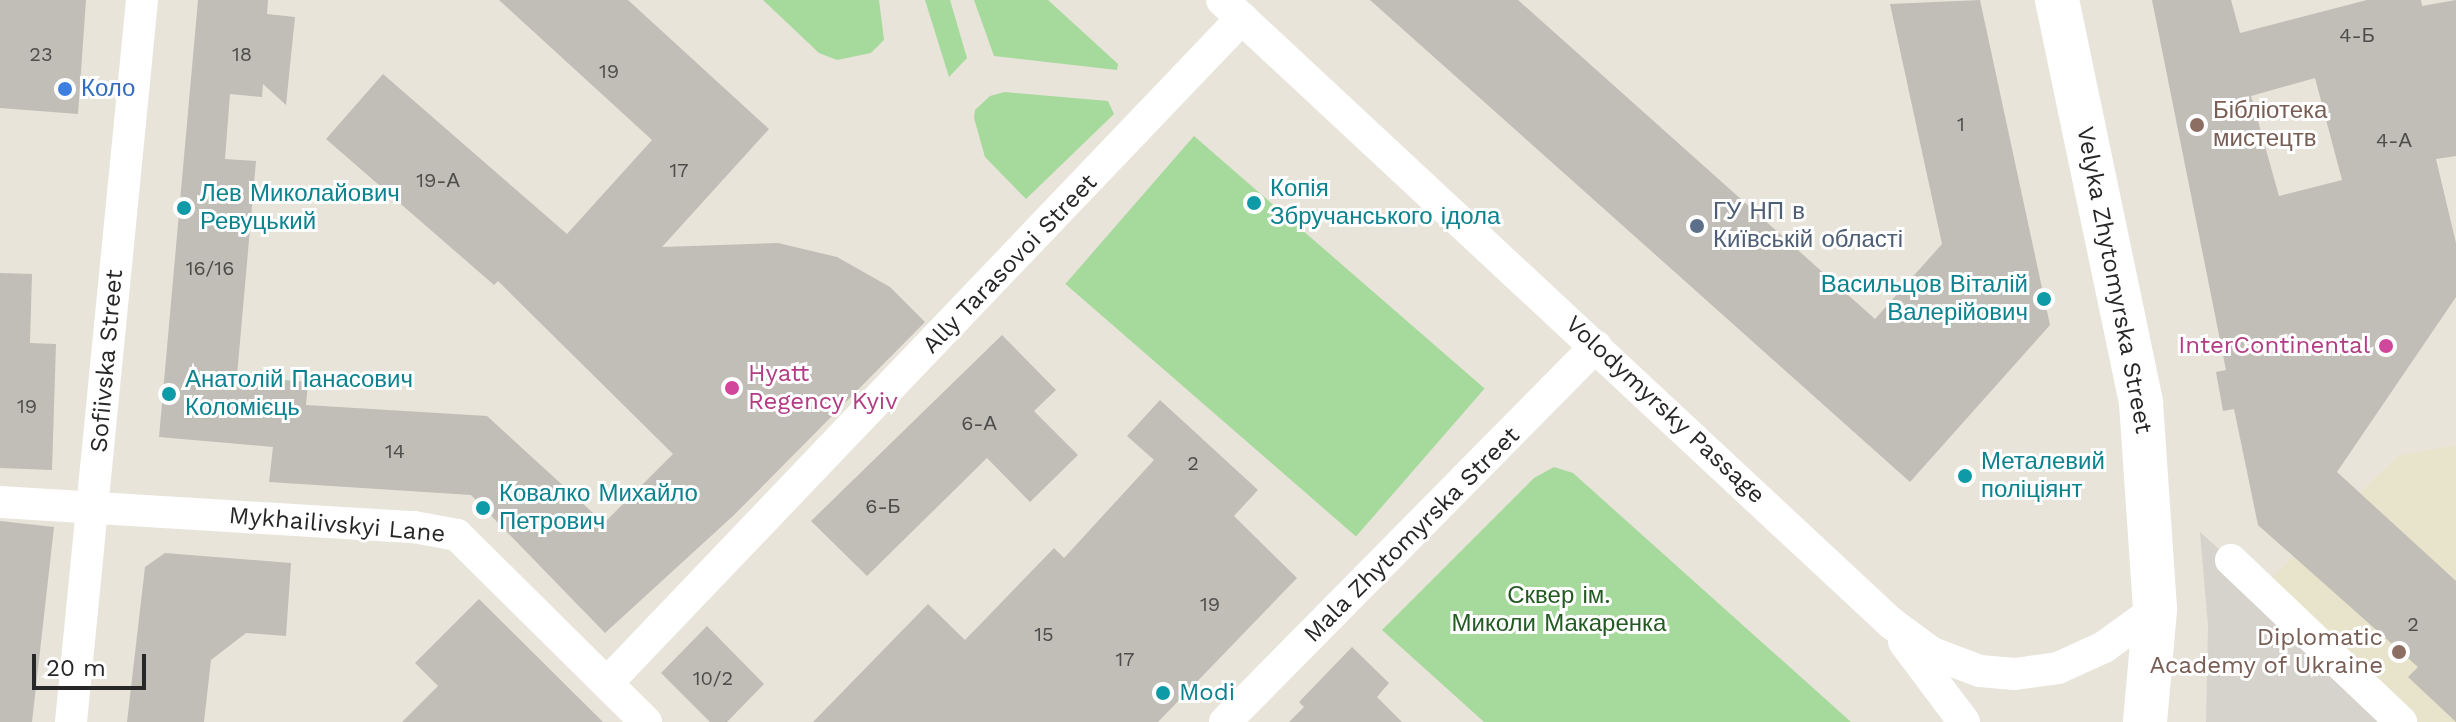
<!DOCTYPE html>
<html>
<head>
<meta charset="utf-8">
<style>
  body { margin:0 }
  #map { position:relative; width:2456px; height:722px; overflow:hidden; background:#e8e4da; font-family:"Work Sans",sans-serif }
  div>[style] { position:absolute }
  .education>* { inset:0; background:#e8e4cb }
  .green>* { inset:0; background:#a6d99c; transform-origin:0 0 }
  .plaza>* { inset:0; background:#d5d3cc }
  .building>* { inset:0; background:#c0beb7 }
  .street>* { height:32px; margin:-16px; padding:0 16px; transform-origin:16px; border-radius:16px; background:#fff }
  .secondary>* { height:44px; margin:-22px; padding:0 22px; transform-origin:22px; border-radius:22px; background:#fff }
  .dots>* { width:22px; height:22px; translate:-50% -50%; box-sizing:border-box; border:4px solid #fff; border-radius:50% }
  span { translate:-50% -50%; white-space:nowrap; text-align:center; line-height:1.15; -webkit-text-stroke:6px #fff; paint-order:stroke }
  .number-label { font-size:20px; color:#4d4d4b }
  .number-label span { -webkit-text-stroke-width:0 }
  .shop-label { font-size:24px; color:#366cbe }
  .left { translate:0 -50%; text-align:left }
  .education-label { font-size:24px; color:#785e54 }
  .right { translate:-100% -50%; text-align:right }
  .culture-label { font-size:24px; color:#0d838f }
  .service-label { font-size:24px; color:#4e5e75 }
  .street-label { font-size:24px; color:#272727 }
  .hotel-label { font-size:24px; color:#b23c85 }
  .park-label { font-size:24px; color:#235a21 }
  .scale { position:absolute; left:32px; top:654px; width:114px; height:36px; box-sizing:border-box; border:4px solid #272727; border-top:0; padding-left:10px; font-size:24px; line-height:28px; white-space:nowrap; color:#272727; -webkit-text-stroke:6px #fff; paint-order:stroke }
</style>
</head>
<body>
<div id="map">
  <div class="education">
    <i style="clip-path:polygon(2456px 445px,2456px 722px,2418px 722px,2267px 582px,2398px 456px)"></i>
  </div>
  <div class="green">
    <i style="clip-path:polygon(763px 0,879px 0,884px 40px,871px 53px,837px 60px,819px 53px)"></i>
    <i style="clip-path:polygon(925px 0,950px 0,967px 58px,949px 77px)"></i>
    <i style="clip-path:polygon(974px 0,1048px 0,1118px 64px,1117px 70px,994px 56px)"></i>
    <i style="clip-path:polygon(1005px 92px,1108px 101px,1114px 114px,1026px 199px,985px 157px,974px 118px,975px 110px,990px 96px)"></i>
    <i style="left:1194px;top:136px;width:385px;height:196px;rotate:41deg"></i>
    <i style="clip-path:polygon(1554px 467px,1573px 473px,1851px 722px,1484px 722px,1382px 630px,1534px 478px)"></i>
  </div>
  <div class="plaza">
    <i style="clip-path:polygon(2200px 532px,2231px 560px,2401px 722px,2206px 722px,2208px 626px)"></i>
  </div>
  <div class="building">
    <i style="clip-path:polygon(0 0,86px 0,78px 114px,0 108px)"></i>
    <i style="clip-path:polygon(198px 0,268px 0,267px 14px,295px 17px,286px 105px,263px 84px,262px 97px,230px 94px,225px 159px,256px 161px,237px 376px,308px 382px,306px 405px,487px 416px,604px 523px,673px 454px,498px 281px,494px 285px,326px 139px,383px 74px,567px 234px,652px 140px,499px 0,628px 0,769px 129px,662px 247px,778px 243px,837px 257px,890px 287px,925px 322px,734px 515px,605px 633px,471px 495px,269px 482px,273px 447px,159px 437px)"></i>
    <i style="clip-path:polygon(1370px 0,1518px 0,1875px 319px,1942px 244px,1890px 4px,1980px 0,2050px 325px,1910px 482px)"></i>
    <i style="clip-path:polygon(evenodd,2152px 0,2231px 0,2240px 33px,2367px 0,2421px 0,2422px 6px,2456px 0,2456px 156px,2436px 159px,2456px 243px,2456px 297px,2337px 472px,2456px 581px,2456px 722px,2408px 677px,2418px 667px,2258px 525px,2234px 409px,2223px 411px,2216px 372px,2226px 370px,2152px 0,2315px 78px,2342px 180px,2279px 196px,2251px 96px,2315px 78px)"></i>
    <i style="clip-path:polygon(0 273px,32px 274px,30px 343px,56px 344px,52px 470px,0 468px)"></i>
    <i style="clip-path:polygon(1002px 335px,1056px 390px,1034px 411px,1078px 455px,1030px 502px,987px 458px,867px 576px,811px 521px)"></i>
    <i style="clip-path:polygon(1160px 400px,1258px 490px,1234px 516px,1297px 578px,1158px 722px,813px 722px,928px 604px,965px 640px,1054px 548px,1064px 558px,1154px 460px,1127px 436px)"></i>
    <i style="clip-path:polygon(0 521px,54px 527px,32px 722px,0 722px)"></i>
    <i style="clip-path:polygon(165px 553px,291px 563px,286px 636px,246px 633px,211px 660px,204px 722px,127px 722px,145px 567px)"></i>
    <i style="clip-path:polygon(479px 599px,603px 722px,402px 722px,438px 686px,415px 663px)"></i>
    <i style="clip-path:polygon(707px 626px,764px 684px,727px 722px,710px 722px,661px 673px)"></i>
    <i style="clip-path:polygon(1352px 647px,1389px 683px,1377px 697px,1402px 722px,1289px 722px,1304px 707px,1299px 702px)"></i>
  </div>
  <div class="street">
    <i style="left:1222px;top:0;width:914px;rotate:42.96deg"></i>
    <i style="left:1891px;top:623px;width:51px;rotate:36.2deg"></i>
    <i style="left:1932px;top:653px;width:51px;rotate:20.6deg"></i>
    <i style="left:1980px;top:671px;width:35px;rotate:5deg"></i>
    <i style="left:2015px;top:674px;width:43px;rotate:-7.9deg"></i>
    <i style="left:2058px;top:668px;width:51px;rotate:-24.5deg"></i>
    <i style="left:2104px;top:647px;width:63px;rotate:-36deg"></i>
    <i style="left:0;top:502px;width:415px;rotate:3.5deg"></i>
    <i style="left:414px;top:527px;width:44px;rotate:10.5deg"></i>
    <i style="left:457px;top:535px;width:266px;rotate:44.7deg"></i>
    <i style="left:2231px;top:560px;width:235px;rotate:43.6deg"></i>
    <i style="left:1904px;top:642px;width:100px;rotate:53.1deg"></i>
    <i style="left:608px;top:682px;width:918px;rotate:-46.32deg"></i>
    <i style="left:71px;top:722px;width:725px;rotate:-84.38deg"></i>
    <i style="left:1225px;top:722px;width:528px;rotate:-45.38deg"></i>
  </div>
  <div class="secondary">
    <i style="left:2057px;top:0;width:412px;rotate:78.2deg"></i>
    <i style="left:2141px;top:403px;width:207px;rotate:86.1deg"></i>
    <i style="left:2155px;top:610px;width:112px;rotate:95.1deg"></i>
  </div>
  <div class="dots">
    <i style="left:65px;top:89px;background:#3f7fe0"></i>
    <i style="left:2197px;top:125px;background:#8d6e63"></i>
    <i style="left:1254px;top:203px;background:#0f9aa8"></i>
    <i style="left:184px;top:208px;background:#0f9aa8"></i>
    <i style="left:1697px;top:226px;background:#5c6f8a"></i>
    <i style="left:2044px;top:299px;background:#0f9aa8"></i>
    <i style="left:2386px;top:346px;background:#d1479c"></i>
    <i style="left:732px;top:388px;background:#d1479c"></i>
    <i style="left:169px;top:394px;background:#0f9aa8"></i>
    <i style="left:1965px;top:476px;background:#0f9aa8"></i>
    <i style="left:483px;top:508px;background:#0f9aa8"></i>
    <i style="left:2399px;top:652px;background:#8d6e63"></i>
    <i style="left:1163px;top:693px;background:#0f9aa8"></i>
  </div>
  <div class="number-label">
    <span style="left:2357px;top:35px">4-Б</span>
    <span style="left:41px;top:54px">23</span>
    <span style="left:242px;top:54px">18</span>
    <span style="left:609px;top:71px">19</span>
    <span style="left:1961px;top:124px">1</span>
    <span style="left:2394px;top:140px">4-А</span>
    <span style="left:679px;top:170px">17</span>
    <span style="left:438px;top:180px">19-А</span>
    <span style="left:210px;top:268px">16/16</span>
    <span style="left:27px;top:406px">19</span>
    <span style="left:979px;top:423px">6-А</span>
    <span style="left:395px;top:451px">14</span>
    <span style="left:1193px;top:463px">2</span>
    <span style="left:883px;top:506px">6-Б</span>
    <span style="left:1210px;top:604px">19</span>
    <span style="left:2413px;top:624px">2</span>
    <span style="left:1044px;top:634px">15</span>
    <span style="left:1125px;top:659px">17</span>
    <span style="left:713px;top:678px">10/2</span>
  </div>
  <div class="shop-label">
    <span class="left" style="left:81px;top:89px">Коло</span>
  </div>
  <div class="education-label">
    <span class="left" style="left:2213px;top:125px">Бібліотека<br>мистецтв</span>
    <span class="right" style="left:2383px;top:652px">Diplomatic<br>Academy of Ukraine</span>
  </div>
  <div class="culture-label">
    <span class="left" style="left:1270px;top:203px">Копія<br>Збручанського ідола</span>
    <span class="left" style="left:200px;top:208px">Лев Миколайович<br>Ревуцький</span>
    <span class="right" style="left:2028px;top:299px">Васильцов Віталій<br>Валерійович</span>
    <span class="left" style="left:185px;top:394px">Анатолій Панасович<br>Коломієць</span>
    <span class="left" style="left:1981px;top:476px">Металевий<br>поліціянт</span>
    <span class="left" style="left:499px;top:508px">Ковалко Михайло<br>Петрович</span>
    <span class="left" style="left:1179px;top:693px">Modi</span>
  </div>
  <div class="service-label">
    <span class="left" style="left:1713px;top:226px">ГУ НП в<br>Київській області</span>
  </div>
  <div class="street-label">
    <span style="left:1010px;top:264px;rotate:-46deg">Ally Tarasovoi Street</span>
    <span style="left:2114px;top:280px;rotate:79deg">Velyka Zhytomyrska Street</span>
    <span style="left:107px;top:361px;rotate:-85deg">Sofiivska Street</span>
    <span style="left:1665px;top:410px;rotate:43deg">Volodymyrsky Passage</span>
    <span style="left:337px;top:525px;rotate:5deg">Mykhailivskyi Lane</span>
    <span style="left:1412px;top:535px;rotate:-45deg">Mala Zhytomyrska Street</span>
  </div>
  <div class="hotel-label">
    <span class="right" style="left:2370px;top:346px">InterContinental</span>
    <span class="left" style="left:748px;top:388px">Hyatt<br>Regency Kyiv</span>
  </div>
  <div class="park-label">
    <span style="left:1559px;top:610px">Сквер ім.<br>Миколи Макаренка</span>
  </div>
  <div class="scale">20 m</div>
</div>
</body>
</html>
